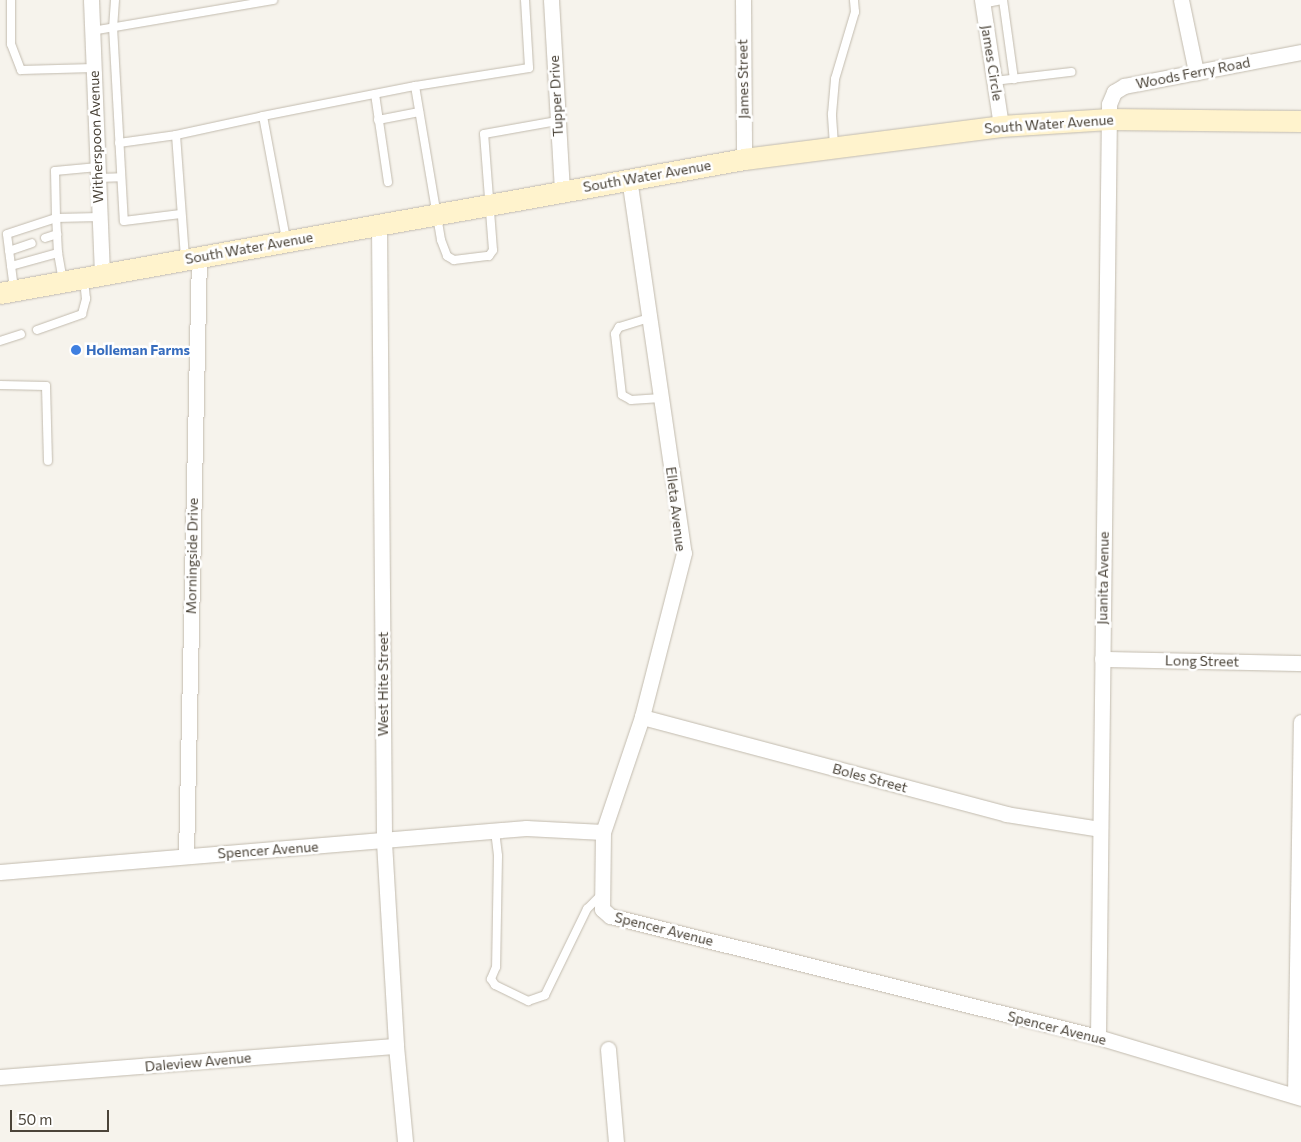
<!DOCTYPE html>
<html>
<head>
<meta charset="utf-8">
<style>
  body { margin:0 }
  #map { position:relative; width:1301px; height:1142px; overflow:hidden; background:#f6f3ec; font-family:Commissioner,sans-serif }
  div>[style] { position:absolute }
  .roads { filter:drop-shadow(0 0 1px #c2bbae) drop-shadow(0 0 1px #c2bbae) }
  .lane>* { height:8px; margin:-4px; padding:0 4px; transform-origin:4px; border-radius:4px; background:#fff }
  .street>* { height:15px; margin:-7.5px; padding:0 7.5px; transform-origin:7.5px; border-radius:7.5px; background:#fff }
  .secondary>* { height:21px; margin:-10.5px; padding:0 10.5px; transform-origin:10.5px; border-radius:10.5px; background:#fff3cd }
  .dots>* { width:14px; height:14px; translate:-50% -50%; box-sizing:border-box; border:2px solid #fff; border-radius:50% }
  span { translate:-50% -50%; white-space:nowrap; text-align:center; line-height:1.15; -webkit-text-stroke:5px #fff; paint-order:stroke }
  .street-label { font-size:14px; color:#4b4439 }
  .shop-label { font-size:14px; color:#366cbe; font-weight:700 }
  .left { translate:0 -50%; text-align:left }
  .scale { position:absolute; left:10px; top:1110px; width:99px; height:22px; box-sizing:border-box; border:2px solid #4b4439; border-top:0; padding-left:6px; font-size:15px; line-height:18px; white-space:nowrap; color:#4b4439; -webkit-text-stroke:4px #fff; paint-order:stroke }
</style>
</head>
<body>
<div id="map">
  <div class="roads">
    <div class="lane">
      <i style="left:11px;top:0;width:44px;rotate:90deg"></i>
      <i style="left:11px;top:44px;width:28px;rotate:69deg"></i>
      <i style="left:21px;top:70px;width:73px;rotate:-1.6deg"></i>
      <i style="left:115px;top:0;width:27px;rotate:94deg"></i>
      <i style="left:113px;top:27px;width:194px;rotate:86.8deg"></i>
      <i style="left:124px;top:221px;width:57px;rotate:-7deg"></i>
      <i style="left:525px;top:0;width:68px;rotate:86.6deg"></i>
      <i style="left:529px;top:68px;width:115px;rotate:171deg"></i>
      <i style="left:415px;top:86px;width:156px;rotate:80.4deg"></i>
      <i style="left:441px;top:240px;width:17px;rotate:69deg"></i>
      <i style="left:447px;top:256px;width:8px;rotate:30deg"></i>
      <i style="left:454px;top:260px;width:35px;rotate:-7deg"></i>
      <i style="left:489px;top:256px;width:7px;rotate:-56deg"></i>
      <i style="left:493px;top:250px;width:116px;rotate:-94.4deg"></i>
      <i style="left:484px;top:134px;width:74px;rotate:-10.1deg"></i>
      <i style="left:1003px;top:0;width:80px;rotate:82.1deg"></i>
      <i style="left:982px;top:4px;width:20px;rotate:-11deg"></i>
      <i style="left:92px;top:31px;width:184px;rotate:-9.7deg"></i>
      <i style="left:994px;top:81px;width:78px;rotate:-6.7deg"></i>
      <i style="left:375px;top:94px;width:89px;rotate:81.6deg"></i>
      <i style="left:378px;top:120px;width:42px;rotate:-11deg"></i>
      <i style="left:176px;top:135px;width:122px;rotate:85.8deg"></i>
      <i style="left:119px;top:143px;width:58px;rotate:-8deg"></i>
      <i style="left:176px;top:135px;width:89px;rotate:-12.3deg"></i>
      <i style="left:834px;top:145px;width:31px;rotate:-94deg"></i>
      <i style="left:832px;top:114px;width:35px;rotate:-85deg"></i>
      <i style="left:835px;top:79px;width:70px;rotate:-73.4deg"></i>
      <i style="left:855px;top:12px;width:12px;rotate:-95deg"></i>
      <i style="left:98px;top:178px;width:23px;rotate:-2deg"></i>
      <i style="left:45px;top:238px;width:13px;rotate:-18deg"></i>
      <i style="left:286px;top:239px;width:125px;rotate:-100.6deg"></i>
      <i style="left:263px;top:116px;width:155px;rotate:-11.2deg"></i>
      <i style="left:9px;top:251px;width:24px;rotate:-19deg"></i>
      <i style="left:58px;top:253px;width:27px;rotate:80deg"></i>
      <i style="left:11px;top:266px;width:49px;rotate:-15.5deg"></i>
      <i style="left:58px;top:253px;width:35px;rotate:-93deg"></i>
      <i style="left:56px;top:218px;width:44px;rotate:-1.3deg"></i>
      <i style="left:14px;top:289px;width:55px;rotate:-97.3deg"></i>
      <i style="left:7px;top:234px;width:52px;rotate:-18.1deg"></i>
      <i style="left:56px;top:218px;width:47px;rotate:-91.2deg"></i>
      <i style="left:55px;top:171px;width:43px;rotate:-5.3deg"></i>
      <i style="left:649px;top:318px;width:31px;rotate:163deg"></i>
      <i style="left:619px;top:327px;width:8px;rotate:120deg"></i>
      <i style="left:615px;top:334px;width:61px;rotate:83.5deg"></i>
      <i style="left:622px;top:395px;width:10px;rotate:29deg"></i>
      <i style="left:631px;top:400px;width:30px;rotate:-4deg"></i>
      <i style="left:37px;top:330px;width:48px;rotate:-19.6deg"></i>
      <i style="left:82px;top:314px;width:16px;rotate:-75deg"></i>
      <i style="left:86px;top:299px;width:19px;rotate:-96deg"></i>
      <i style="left:0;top:341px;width:22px;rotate:-18deg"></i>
      <i style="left:0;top:385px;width:46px;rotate:1.2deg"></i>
      <i style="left:46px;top:386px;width:75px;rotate:88.5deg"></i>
      <i style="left:495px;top:831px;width:25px;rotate:83deg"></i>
      <i style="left:498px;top:856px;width:111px;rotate:91deg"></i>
      <i style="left:496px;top:967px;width:13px;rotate:113deg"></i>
      <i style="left:491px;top:979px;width:7px;rotate:56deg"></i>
      <i style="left:495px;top:985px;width:37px;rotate:26deg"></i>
      <i style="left:528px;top:1001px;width:18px;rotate:-19deg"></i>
      <i style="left:545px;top:995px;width:96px;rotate:-64deg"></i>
      <i style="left:587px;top:909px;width:18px;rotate:-45deg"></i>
    </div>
    <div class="street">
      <i style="left:91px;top:0;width:274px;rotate:87.7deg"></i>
      <i style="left:551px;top:0;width:191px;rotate:86.7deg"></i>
      <i style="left:743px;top:0;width:159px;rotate:89.6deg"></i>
      <i style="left:982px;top:0;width:127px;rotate:81.4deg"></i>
      <i style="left:1181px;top:0;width:74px;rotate:78.2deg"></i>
      <i style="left:629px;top:178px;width:379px;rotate:81.7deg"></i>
      <i style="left:684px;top:553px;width:169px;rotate:104.4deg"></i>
      <i style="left:642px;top:717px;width:121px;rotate:108.7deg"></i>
      <i style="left:603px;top:832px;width:77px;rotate:90.7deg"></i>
      <i style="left:602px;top:909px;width:11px;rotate:41deg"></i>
      <i style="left:610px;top:916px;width:503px;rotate:13.93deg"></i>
      <i style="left:1098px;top:1037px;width:212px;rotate:16.7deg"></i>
      <i style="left:379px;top:226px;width:616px;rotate:89.53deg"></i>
      <i style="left:384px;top:842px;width:204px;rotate:86.6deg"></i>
      <i style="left:396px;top:1046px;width:96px;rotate:84.6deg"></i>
      <i style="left:1102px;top:659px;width:199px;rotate:1.2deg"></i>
      <i style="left:642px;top:717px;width:377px;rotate:14.9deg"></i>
      <i style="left:1006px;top:814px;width:95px;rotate:9.1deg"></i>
      <i style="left:186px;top:856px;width:599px;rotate:-88.76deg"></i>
      <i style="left:0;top:872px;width:528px;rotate:-4.78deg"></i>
      <i style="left:526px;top:828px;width:77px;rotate:3deg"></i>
      <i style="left:1098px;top:1037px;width:933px;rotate:-89.32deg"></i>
      <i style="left:1109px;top:104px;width:13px;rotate:-67deg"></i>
      <i style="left:1114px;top:92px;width:12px;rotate:-31deg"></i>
      <i style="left:1124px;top:86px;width:180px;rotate:-10.9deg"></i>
      <i style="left:608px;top:1049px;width:93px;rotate:85.1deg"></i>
      <i style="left:0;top:1077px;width:397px;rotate:-4.5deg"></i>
      <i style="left:1295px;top:1095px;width:373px;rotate:-89.1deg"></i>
    </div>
    <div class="secondary">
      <i style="left:0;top:293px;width:756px;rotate:-10.21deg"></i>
      <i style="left:744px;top:159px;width:259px;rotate:-7.3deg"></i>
      <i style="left:1001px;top:126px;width:108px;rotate:-3.7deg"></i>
      <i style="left:1109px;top:119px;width:192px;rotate:0.6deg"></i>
    </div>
  </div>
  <div class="dots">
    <i style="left:76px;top:350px;background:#3f7fe0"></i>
  </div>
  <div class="street-label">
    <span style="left:992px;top:63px;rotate:81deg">James Circle</span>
    <span style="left:1193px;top:73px;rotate:-11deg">Woods Ferry Road</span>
    <span style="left:743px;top:79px;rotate:-91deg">James Street</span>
    <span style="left:556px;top:96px;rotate:-93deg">Tupper Drive</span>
    <span style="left:1049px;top:124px;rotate:-4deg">South Water Avenue</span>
    <span style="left:96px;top:137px;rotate:-92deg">Witherspoon Avenue</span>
    <span style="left:647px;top:176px;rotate:-10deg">South Water Avenue</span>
    <span style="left:249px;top:248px;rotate:-10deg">South Water Avenue</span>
    <span style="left:676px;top:509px;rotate:83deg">Elleta Avenue</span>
    <span style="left:192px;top:556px;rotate:-89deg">Morningside Drive</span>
    <span style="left:1103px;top:578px;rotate:-89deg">Juanita Avenue</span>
    <span style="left:1202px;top:661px;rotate:1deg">Long Street</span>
    <span style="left:383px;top:684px;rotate:-90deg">West Hite Street</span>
    <span style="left:870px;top:778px;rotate:15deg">Boles Street</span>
    <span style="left:268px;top:850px;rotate:-4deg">Spencer Avenue</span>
    <span style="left:664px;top:929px;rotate:14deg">Spencer Avenue</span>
    <span style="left:1057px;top:1028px;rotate:14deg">Spencer Avenue</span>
    <span style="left:198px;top:1062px;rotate:-5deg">Daleview Avenue</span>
  </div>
  <div class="shop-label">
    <span class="left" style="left:86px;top:350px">Holleman Farms</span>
  </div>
  <div class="scale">50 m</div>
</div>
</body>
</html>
